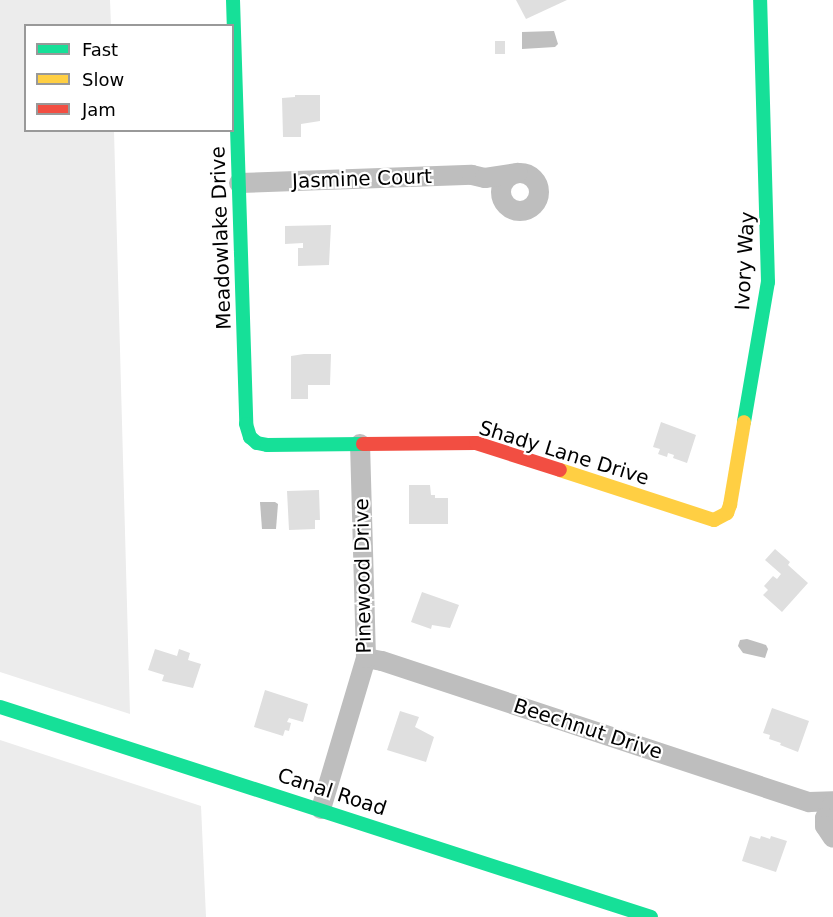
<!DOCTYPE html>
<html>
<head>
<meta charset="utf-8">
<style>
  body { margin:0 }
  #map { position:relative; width:833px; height:917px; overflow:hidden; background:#fff; font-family:"DejaVu Sans",sans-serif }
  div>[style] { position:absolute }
  .green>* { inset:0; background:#ececec }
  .water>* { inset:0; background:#bfbfbf }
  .building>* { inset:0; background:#dfdfdf; transform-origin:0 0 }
  .street>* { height:20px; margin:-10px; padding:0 10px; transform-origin:10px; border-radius:10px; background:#bebebe }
  .street>.ring { margin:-10px; padding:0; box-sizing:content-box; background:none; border:20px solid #bebebe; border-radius:50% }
  .fast>* { height:14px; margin:-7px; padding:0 7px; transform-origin:7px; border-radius:7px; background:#16e098 }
  .slow>* { height:14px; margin:-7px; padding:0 7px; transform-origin:7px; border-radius:7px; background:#ffcf43 }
  .jam>* { height:14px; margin:-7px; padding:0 7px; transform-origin:7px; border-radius:7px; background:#f24e42 }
  span { translate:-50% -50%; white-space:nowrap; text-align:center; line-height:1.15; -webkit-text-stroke:4.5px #fff; paint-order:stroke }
  .street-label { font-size:20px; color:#000 }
  .legend { position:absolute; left:24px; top:24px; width:210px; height:108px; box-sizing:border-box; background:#fff; border:2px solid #999; margin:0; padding:8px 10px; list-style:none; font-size:18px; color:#000 }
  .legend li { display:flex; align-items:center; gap:12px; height:30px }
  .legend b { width:30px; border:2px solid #999 }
</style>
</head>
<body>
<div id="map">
  <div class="green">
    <i style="clip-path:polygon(0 0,110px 0,111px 25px,26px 26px,26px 130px,114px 131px,130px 714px,0 672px)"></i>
    <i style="clip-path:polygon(0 740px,201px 806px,206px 917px,0 917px)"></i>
  </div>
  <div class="water">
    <i style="clip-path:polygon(554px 31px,558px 44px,555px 47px,522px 49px,522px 32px)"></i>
    <i style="clip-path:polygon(260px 502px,275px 502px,278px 504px,276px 529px,262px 529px)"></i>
    <i style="clip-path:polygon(747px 639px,766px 645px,768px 649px,765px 658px,743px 653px,738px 646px,740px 640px)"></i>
  </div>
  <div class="building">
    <i style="clip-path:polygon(516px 0,567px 0,526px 19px)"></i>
    <i style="left:495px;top:41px;width:10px;height:13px"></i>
    <i style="clip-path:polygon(295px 95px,320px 95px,320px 121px,301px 124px,301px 137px,283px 137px,282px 98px,295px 97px)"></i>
    <i style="clip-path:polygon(331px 225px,329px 265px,298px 266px,298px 248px,303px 248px,303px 243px,285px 244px,285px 226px)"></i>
    <i style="clip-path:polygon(304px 354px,331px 354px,330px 385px,308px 385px,308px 399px,291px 399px,291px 356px)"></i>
    <i style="clip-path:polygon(661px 422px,696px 435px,687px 463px,673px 458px,674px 455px,668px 453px,667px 457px,658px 454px,660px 449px,653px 447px)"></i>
    <i style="clip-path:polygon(409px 485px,430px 485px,431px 495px,435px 495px,435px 498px,448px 498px,448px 524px,409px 524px)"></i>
    <i style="clip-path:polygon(319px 490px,320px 520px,315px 520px,315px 529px,289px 530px,287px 491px)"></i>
    <i style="clip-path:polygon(775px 549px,790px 562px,788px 565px,808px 583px,782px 612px,763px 595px,768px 590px,764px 586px,773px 576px,777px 579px,781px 574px,765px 560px)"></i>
    <i style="clip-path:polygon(422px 592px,459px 605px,450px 628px,432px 625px,431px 629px,411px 622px)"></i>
    <i style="clip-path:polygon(155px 649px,177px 656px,179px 649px,190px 653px,188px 660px,201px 664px,193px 688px,162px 681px,164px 675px,148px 670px)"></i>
    <i style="clip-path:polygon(265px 690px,308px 704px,303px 722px,289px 718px,287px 722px,291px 723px,289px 731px,285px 730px,283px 736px,254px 727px)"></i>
    <i style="clip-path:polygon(772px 708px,809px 721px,798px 752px,780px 745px,781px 743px,769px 739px,770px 735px,763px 733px)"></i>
    <i style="clip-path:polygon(400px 711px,419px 717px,415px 727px,434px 737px,426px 762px,387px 750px)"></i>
    <i style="clip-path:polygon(750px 836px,760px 839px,761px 836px,770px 839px,771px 836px,787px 841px,776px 872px,742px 861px)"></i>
  </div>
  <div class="street">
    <i class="ring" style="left:501px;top:173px;width:18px;height:18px"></i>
    <i style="left:239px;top:183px;width:233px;rotate:-2deg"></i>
    <i style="left:472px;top:175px;width:13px;rotate:13deg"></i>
    <i style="left:485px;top:178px;width:33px;rotate:-9deg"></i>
    <i style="left:366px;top:658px;width:16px;rotate:11deg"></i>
    <i style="left:382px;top:661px;width:450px;rotate:18.3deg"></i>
    <i style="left:809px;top:802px;width:24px;rotate:-2deg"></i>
    <i style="left:833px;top:803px;width:17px;rotate:118deg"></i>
    <i style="left:825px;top:818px;width:8px;rotate:90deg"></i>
    <i style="left:825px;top:826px;width:14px;rotate:56deg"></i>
    <i style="left:321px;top:809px;width:158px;rotate:-73.4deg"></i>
    <i style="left:366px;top:658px;width:214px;rotate:-91.6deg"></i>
  </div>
  <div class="fast">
    <i style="left:233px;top:0;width:424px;rotate:88.2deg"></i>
    <i style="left:246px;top:424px;width:14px;rotate:73deg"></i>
    <i style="left:250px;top:437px;width:9px;rotate:41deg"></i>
    <i style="left:257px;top:443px;width:10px;rotate:11deg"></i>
    <i style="left:267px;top:445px;width:96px;rotate:-0.6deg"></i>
    <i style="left:744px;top:422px;width:142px;rotate:-80.3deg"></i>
    <i style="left:768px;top:282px;width:282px;rotate:-91.6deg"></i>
    <i style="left:0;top:707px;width:684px;rotate:17.88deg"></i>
  </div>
  <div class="slow">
    <i style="left:560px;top:470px;width:162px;rotate:18deg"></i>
    <i style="left:714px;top:520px;width:15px;rotate:-28deg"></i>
    <i style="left:727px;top:513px;width:9px;rotate:-69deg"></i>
    <i style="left:730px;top:505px;width:84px;rotate:-80.4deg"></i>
  </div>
  <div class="jam">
    <i style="left:363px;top:444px;width:113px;rotate:-0.5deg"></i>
    <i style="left:476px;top:443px;width:88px;rotate:17.8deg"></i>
  </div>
  <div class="street-label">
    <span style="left:362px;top:179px;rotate:-2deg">Jasmine Court</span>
    <span style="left:221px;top:238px;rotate:-92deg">Meadowlake Drive</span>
    <span style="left:745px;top:261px;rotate:-87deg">Ivory Way</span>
    <span style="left:564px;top:453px;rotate:17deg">Shady Lane Drive</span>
    <span style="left:363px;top:576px;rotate:-91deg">Pinewood Drive</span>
    <span style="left:588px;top:729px;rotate:18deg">Beechnut Drive</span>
    <span style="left:332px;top:792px;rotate:18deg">Canal Road</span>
  </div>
  <ul class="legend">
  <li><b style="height:8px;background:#16e098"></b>Fast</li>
  <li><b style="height:8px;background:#ffcf43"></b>Slow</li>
  <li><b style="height:8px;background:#f24e42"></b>Jam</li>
  </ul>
</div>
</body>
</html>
